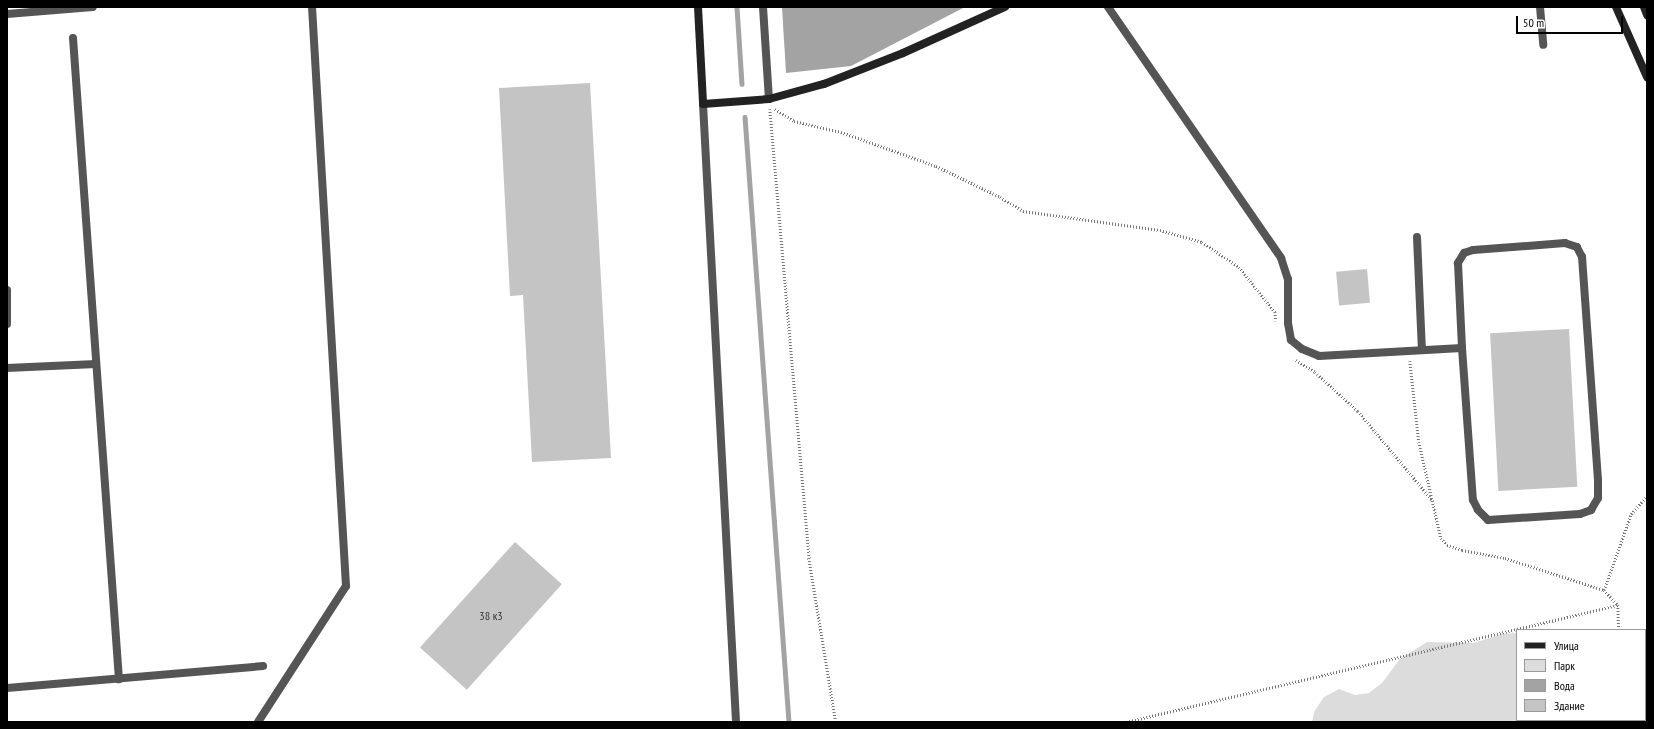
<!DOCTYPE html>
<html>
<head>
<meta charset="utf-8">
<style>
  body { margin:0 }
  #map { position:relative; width:1654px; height:729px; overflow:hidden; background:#fff; font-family:"PT Sans Narrow",sans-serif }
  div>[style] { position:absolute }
  .green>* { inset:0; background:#dcdcdc }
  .water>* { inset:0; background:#a3a3a3 }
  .stream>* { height:4.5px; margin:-2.25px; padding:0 2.25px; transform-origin:2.25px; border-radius:2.25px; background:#a3a3a3 }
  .building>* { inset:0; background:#c4c4c4; transform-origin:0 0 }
  .path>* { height:2.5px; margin-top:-1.25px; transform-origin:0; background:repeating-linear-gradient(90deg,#777 0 1px,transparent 0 3px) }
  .lane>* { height:8px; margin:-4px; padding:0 4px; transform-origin:4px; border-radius:4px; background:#555 }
  .street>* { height:8px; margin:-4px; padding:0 4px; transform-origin:4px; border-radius:4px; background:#555 }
  .secondary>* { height:8px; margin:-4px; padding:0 4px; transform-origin:4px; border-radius:4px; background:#222 }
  span { translate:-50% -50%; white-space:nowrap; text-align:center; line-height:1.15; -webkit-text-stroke:3px #fff; paint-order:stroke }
  .number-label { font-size:12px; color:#313131 }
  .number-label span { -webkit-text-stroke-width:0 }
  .frame { position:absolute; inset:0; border:8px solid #000; pointer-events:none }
  .legend { position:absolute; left:1516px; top:629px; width:130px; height:92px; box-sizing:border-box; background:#fff; border:1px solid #999; margin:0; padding:5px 7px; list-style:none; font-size:12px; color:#000 }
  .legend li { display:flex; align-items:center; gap:8px; height:20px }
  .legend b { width:20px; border:1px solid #999 }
  .scale { position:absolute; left:1516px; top:16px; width:107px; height:18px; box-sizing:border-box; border:2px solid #000; border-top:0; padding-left:5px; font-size:12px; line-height:14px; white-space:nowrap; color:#000; -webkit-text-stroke:3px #fff; paint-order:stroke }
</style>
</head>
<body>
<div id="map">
  <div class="green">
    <i style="clip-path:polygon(1517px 633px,1517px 720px,1586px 720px,1586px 722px,1312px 722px,1314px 712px,1324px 697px,1339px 689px,1355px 695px,1369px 693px,1382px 683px,1400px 659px,1427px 642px,1474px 643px,1502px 634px)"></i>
  </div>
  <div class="water">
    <i style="clip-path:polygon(782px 7px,965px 7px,851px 66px,786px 73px)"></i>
  </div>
  <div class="stream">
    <i style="left:737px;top:7px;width:77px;rotate:86.3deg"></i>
    <i style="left:745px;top:117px;width:607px;rotate:85.84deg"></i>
  </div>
  <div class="building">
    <i style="clip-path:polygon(590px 83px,611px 458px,532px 462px,523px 295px,510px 296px,499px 88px)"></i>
    <i style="left:1367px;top:269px;width:34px;height:31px;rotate:85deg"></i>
    <i style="left:1569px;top:329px;width:158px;height:79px;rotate:87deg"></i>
    <i style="left:515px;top:542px;width:63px;height:142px;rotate:42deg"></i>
  </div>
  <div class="path">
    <i style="left:770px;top:109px;width:451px;rotate:85deg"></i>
    <i style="left:809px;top:558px;width:166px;rotate:80.7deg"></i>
    <i style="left:775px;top:109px;width:22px;rotate:32deg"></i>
    <i style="left:794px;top:121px;width:48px;rotate:13.2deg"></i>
    <i style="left:841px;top:132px;width:101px;rotate:19.7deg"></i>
    <i style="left:936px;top:166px;width:71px;rotate:25.8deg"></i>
    <i style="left:1000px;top:197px;width:27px;rotate:31deg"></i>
    <i style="left:1023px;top:211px;width:138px;rotate:7.9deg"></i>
    <i style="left:1160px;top:230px;width:44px;rotate:15.9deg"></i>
    <i style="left:1202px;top:242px;width:45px;rotate:34deg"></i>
    <i style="left:1239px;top:267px;width:58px;rotate:51.3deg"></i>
    <i style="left:1275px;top:312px;width:9px;rotate:84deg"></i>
    <i style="left:1296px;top:360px;width:22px;rotate:32deg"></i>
    <i style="left:1315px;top:372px;width:58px;rotate:42.2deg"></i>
    <i style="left:1358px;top:411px;width:117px;rotate:50.2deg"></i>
    <i style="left:1410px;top:361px;width:81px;rotate:83.7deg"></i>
    <i style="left:1419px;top:442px;width:98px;rotate:77.1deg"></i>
    <i style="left:1441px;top:538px;width:9px;rotate:49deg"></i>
    <i style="left:1447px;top:545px;width:16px;rotate:18deg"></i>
    <i style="left:1462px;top:550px;width:44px;rotate:10.5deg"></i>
    <i style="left:1505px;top:558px;width:104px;rotate:17.9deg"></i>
    <i style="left:1604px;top:590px;width:21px;rotate:47deg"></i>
    <i style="left:1604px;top:590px;width:81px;rotate:-70.4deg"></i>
    <i style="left:1631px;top:514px;width:24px;rotate:-48deg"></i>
    <i style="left:1640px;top:720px;width:2px;rotate:63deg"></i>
    <i style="left:1126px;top:722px;width:506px;rotate:-13.38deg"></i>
    <i style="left:1618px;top:605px;width:25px;rotate:88deg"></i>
  </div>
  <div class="lane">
    <i style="left:763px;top:7px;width:92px;rotate:86.3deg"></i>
    <i style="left:1108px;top:7px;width:305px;rotate:55.4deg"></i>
    <i style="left:1281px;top:258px;width:22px;rotate:72deg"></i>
    <i style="left:1288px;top:279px;width:44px;rotate:90deg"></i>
    <i style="left:1288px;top:323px;width:17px;rotate:80deg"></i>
    <i style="left:1291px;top:340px;width:14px;rotate:39deg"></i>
    <i style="left:1302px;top:349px;width:18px;rotate:22deg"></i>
    <i style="left:1319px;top:356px;width:143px;rotate:-3.2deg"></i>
    <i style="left:1462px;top:348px;width:152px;rotate:85.9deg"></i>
    <i style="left:1473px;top:500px;width:11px;rotate:63deg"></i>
    <i style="left:1478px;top:510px;width:14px;rotate:45deg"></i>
    <i style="left:1488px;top:520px;width:92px;rotate:-3.7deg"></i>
    <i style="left:1580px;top:514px;width:12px;rotate:-20deg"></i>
    <i style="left:1591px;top:510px;width:14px;rotate:-60deg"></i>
    <i style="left:1598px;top:498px;width:18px;rotate:-90deg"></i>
    <i style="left:1598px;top:480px;width:224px;rotate:-94.1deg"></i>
    <i style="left:1582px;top:257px;width:11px;rotate:-117deg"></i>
    <i style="left:1577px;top:247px;width:13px;rotate:-162deg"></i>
    <i style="left:1565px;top:243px;width:92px;rotate:175.6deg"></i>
    <i style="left:1473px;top:250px;width:9px;rotate:162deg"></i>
    <i style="left:1464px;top:253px;width:12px;rotate:121deg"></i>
    <i style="left:1458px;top:263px;width:85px;rotate:87.3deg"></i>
    <i style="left:1540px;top:7px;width:38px;rotate:85deg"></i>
    <i style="left:73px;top:38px;width:643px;rotate:85.9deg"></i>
    <i style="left:703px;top:104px;width:619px;rotate:86.94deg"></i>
    <i style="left:1417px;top:237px;width:113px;rotate:87.5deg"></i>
    <i style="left:7px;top:290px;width:34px;rotate:90deg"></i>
    <i style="left:7px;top:368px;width:89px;rotate:-2.6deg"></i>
    <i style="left:7px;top:688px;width:257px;rotate:-4.9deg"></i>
    <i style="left:258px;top:722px;width:162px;rotate:-57.1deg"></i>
    <i style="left:346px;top:586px;width:580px;rotate:-93.36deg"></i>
  </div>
  <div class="street">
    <i style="left:7px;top:14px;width:86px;rotate:-4.7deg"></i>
  </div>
  <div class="secondary">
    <i style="left:698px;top:7px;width:97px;rotate:87deg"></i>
    <i style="left:703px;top:104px;width:66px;rotate:-4.3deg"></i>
    <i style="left:769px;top:99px;width:57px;rotate:-15.3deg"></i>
    <i style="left:824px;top:84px;width:85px;rotate:-21.4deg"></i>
    <i style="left:903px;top:53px;width:112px;rotate:-24.3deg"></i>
    <i style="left:1616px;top:7px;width:77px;rotate:66.1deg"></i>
    <i style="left:1644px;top:7px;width:9px;rotate:69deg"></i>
  </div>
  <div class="number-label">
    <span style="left:491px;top:616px">38 к3</span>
  </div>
  <div class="frame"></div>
  <ul class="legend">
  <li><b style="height:5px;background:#222"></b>Улица</li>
  <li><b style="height:11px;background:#dcdcdc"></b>Парк</li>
  <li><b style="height:11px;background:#a3a3a3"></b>Вода</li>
  <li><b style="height:11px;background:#c4c4c4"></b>Здание</li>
  </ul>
  <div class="scale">50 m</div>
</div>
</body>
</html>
